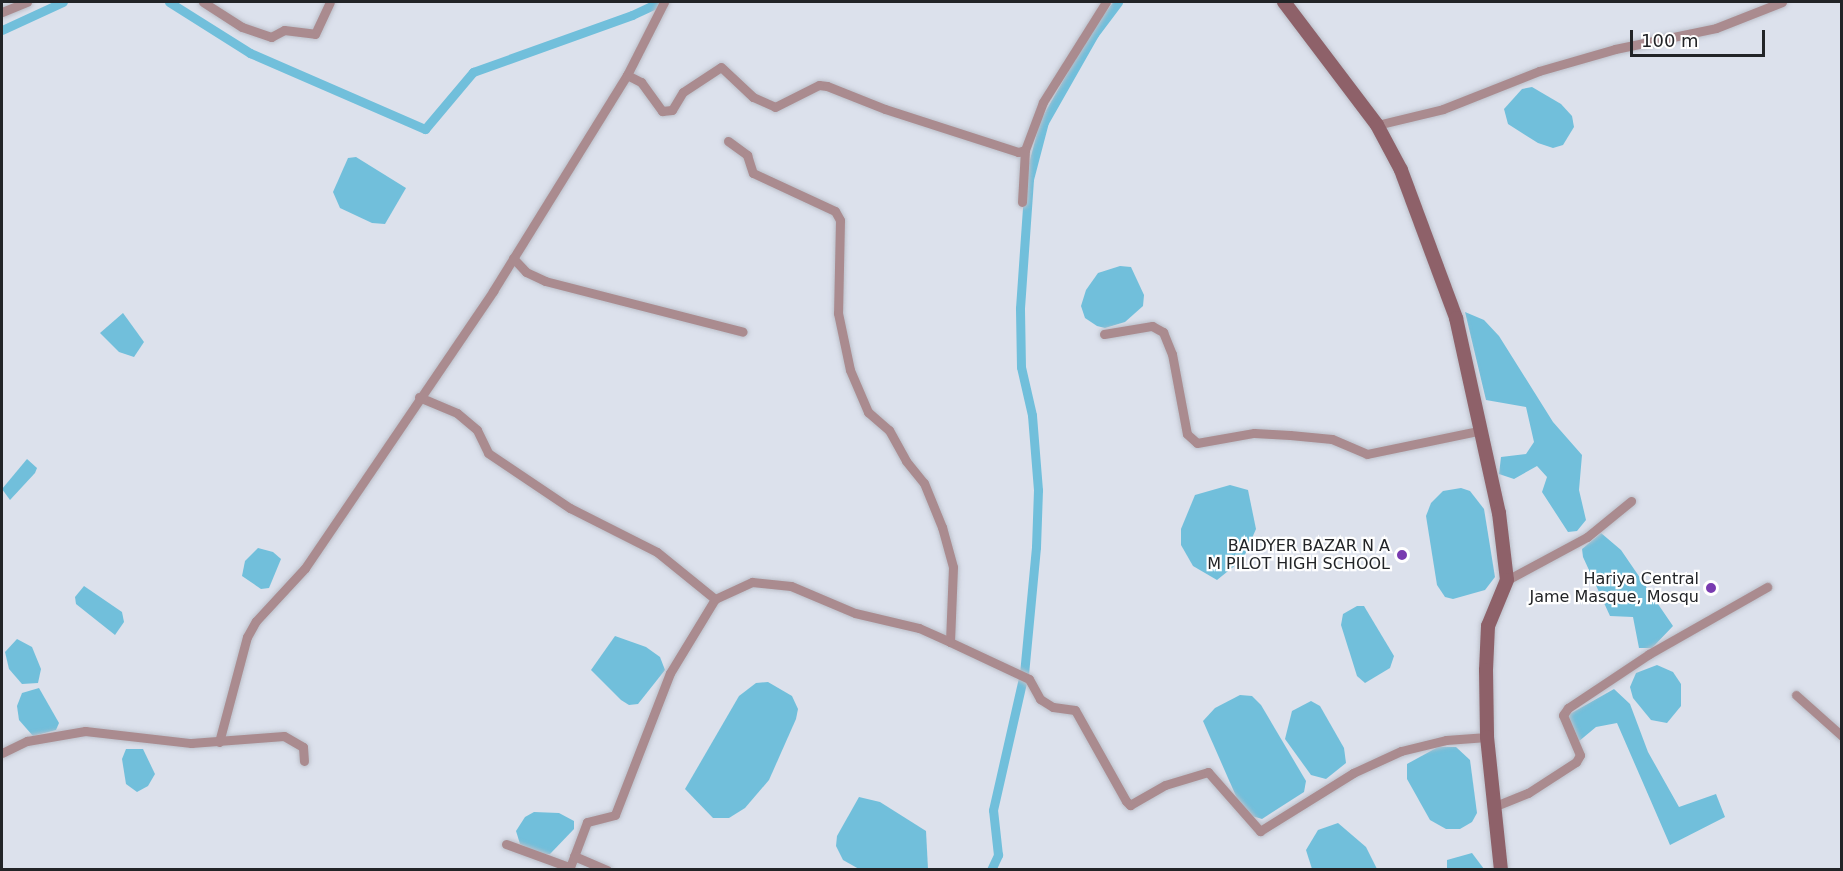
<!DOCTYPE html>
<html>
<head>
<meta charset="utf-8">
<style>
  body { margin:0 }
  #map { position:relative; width:1843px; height:871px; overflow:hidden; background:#dce1ec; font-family:"DejaVu Sans",sans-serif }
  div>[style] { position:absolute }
  .water>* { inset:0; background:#71bfdb }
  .canal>* { height:9px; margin:-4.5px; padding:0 4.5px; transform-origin:4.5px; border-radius:4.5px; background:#71bfdb }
  .roads { filter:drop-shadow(0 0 2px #bbbfc9) drop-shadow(0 0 2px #bbbfc9) }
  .street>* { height:9px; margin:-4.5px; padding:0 4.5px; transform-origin:4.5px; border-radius:4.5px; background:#aa8b8f }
  .secondary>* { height:14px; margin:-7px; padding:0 7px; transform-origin:7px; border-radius:7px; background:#8e6169 }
  .dots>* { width:16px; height:16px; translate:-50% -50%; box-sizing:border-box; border:3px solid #fff; border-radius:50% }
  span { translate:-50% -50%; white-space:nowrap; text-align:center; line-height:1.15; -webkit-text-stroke:4.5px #fff; paint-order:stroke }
  .poi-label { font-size:16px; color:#222427 }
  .right { translate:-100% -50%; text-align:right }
  .frame { position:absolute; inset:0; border:3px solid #222427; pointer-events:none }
  .scale { position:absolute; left:1630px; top:30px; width:135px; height:27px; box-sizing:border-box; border:3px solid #222427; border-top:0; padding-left:8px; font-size:18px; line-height:21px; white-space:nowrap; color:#222427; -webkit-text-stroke:4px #fff; paint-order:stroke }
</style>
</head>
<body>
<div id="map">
  <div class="water">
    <i style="clip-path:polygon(1532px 87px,1561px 104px,1572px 116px,1574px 127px,1563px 145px,1553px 148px,1538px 143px,1508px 124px,1504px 109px,1522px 89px)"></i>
    <i style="clip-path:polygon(356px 157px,406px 188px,385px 224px,372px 223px,340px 208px,333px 192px,348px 158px)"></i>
    <i style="clip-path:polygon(1120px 266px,1131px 267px,1144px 295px,1143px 306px,1125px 322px,1105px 328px,1097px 326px,1085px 318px,1081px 306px,1086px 290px,1098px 273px)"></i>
    <i style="clip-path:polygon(1465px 312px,1484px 320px,1499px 336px,1553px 422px,1582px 455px,1579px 490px,1586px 520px,1577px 531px,1568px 532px,1542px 492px,1547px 477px,1537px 466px,1514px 479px,1499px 474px,1501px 457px,1526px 454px,1534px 442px,1526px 407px,1486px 400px)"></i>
    <i style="clip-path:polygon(123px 313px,144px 342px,134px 357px,119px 352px,100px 333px)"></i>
    <i style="clip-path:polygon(27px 459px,37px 468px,35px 473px,10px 500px,2px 489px)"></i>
    <i style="clip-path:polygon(1230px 485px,1248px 490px,1256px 529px,1243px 559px,1217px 580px,1193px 566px,1181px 545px,1181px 529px,1195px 495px)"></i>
    <i style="clip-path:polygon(1461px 488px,1470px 491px,1484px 509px,1495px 577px,1485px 590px,1453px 599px,1445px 597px,1437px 585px,1426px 516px,1431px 503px,1443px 491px)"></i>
    <i style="clip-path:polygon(1601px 533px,1621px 550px,1673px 626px,1652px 648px,1639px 648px,1633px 617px,1610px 616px,1583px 557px,1582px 549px)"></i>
    <i style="clip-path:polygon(258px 548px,273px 552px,281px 559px,269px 588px,261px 589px,242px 576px,245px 561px)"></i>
    <i style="clip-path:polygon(84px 586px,122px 612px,124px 622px,115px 635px,76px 604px,75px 597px)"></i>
    <i style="clip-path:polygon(1357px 606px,1364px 606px,1394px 656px,1390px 668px,1365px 683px,1357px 676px,1341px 625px,1343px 614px)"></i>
    <i style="clip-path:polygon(615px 636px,646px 647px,660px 657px,665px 670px,638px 704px,629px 705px,621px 700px,591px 670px)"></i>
    <i style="clip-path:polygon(17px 639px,32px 647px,41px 669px,38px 683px,22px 684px,9px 669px,5px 652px)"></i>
    <i style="clip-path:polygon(1657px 665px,1673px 672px,1681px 684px,1681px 706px,1667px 723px,1651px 720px,1633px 698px,1630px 687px,1636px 673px)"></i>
    <i style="clip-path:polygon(768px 682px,792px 696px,798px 709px,796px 719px,769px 780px,745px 808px,729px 818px,713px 818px,685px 789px,739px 696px,756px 683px)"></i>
    <i style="clip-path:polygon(39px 688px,59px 723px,56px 730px,33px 736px,19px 720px,17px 706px,22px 693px)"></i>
    <i style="clip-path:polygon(1614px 689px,1630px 704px,1648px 752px,1679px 807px,1716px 794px,1725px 817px,1670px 845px,1617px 723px,1596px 727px,1578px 742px,1568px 715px)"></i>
    <i style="clip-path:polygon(1240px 695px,1252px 696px,1261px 705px,1306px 781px,1304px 792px,1262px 819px,1252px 816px,1239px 803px,1203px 721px,1215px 708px)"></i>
    <i style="clip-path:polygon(1311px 701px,1320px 706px,1344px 748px,1346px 763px,1326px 779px,1311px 775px,1285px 739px,1292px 711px)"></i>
    <i style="clip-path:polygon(1438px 747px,1456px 747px,1470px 760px,1477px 813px,1472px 822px,1460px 829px,1446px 829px,1430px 820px,1407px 779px,1407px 764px)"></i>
    <i style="clip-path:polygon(126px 749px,143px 749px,155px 774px,148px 786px,137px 792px,126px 784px,122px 759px)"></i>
    <i style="clip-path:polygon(859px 797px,880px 802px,926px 831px,928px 869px,859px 869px,843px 860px,836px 846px,837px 836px)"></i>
    <i style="clip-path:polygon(534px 812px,559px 813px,574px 821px,574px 829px,550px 854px,542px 855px,520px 844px,516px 831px,525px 817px)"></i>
    <i style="clip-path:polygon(1338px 823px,1366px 847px,1377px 869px,1312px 869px,1306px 850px,1318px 830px)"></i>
    <i style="clip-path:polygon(1472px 853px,1484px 869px,1447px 869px,1447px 860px)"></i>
  </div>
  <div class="canal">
    <i style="left:169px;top:2px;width:96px;rotate:32.2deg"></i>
    <i style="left:250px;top:53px;width:191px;rotate:23.5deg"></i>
    <i style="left:425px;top:129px;width:75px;rotate:-49.9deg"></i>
    <i style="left:473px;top:72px;width:169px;rotate:-19.7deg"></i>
    <i style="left:632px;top:15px;width:31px;rotate:-25deg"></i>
    <i style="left:2px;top:30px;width:67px;rotate:-24.7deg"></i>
    <i style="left:991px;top:870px;width:17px;rotate:-65deg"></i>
    <i style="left:998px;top:855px;width:45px;rotate:-96.3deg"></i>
    <i style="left:993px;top:810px;width:139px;rotate:-77.2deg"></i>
    <i style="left:1024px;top:674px;width:128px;rotate:-84.6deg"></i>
    <i style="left:1036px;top:547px;width:57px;rotate:-88deg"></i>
    <i style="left:1038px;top:490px;width:75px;rotate:-94.6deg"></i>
    <i style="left:1032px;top:415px;width:49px;rotate:-102.9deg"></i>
    <i style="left:1021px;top:367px;width:59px;rotate:-91deg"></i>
    <i style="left:1020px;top:308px;width:129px;rotate:-86deg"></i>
    <i style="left:1029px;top:179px;width:59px;rotate:-75.3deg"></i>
    <i style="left:1044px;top:122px;width:101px;rotate:-60.4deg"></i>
    <i style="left:1094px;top:34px;width:40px;rotate:-53deg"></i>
  </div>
  <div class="roads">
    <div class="street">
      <i style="left:203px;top:2px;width:46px;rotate:32.7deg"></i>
      <i style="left:242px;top:27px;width:31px;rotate:19deg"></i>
      <i style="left:271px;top:37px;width:15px;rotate:-28deg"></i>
      <i style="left:284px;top:30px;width:31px;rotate:7deg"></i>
      <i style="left:315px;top:34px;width:35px;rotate:-65deg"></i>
      <i style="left:2px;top:12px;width:27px;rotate:-22deg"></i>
      <i style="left:627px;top:75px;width:16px;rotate:27deg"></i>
      <i style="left:641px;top:82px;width:36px;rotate:54deg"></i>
      <i style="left:662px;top:111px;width:10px;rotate:-6deg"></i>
      <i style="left:672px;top:110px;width:21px;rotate:-59deg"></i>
      <i style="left:683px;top:92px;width:45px;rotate:-33.3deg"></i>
      <i style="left:721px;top:67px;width:44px;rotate:43.2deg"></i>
      <i style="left:753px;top:97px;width:24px;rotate:24deg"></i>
      <i style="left:775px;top:107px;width:49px;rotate:-26.6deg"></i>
      <i style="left:819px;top:85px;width:8px;rotate:7deg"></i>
      <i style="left:827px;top:86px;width:62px;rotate:21.6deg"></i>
      <i style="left:885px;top:109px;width:140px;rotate:17.9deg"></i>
      <i style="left:1018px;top:152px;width:7px;rotate:-16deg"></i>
      <i style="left:1025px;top:150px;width:51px;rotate:-69.4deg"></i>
      <i style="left:1043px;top:102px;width:118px;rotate:-57.8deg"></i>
      <i style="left:1377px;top:125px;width:68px;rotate:-13.6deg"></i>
      <i style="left:1443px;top:109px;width:103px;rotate:-21.6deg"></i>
      <i style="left:1539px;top:71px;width:79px;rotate:-16.1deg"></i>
      <i style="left:1615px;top:49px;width:103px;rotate:-11.7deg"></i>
      <i style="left:1716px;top:28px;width:71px;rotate:-21.5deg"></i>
      <i style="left:728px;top:141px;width:24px;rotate:36deg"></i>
      <i style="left:747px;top:155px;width:19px;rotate:72deg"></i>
      <i style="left:753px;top:173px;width:90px;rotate:24.9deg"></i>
      <i style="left:835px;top:211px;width:10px;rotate:61deg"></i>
      <i style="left:840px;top:220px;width:93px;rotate:91.2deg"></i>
      <i style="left:838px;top:313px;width:58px;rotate:78.1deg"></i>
      <i style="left:850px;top:370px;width:46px;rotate:66.8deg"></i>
      <i style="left:868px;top:412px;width:28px;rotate:41deg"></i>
      <i style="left:889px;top:430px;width:35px;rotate:61deg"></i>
      <i style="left:906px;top:461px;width:28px;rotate:51deg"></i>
      <i style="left:924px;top:483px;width:48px;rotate:67.8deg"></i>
      <i style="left:942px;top:527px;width:41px;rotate:74.6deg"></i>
      <i style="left:953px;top:567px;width:75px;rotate:92.3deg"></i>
      <i style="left:950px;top:642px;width:87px;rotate:25.1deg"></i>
      <i style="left:1029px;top:679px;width:23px;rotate:61deg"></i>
      <i style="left:1040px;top:699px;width:15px;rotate:32deg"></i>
      <i style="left:1053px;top:707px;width:22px;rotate:8deg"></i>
      <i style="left:1075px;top:710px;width:104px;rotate:60.7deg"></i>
      <i style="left:1126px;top:801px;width:6px;rotate:45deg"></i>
      <i style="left:1130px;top:805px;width:40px;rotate:-29.7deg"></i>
      <i style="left:1165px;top:785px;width:45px;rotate:-16.8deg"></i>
      <i style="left:1208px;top:772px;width:79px;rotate:48.6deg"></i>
      <i style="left:1260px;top:831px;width:110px;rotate:-31.9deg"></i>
      <i style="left:1353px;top:773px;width:53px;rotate:-24.6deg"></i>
      <i style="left:1401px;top:751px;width:46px;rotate:-13.7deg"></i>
      <i style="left:1446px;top:740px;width:41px;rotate:-4.2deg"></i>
      <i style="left:1022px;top:202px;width:52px;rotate:-86.7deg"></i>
      <i style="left:513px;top:258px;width:19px;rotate:47deg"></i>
      <i style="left:526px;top:272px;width:21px;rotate:25deg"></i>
      <i style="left:545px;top:281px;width:204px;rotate:14.4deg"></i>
      <i style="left:1104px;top:334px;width:49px;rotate:-9.5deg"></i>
      <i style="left:1152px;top:326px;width:13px;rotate:29deg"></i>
      <i style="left:1163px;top:332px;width:24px;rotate:68deg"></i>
      <i style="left:1172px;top:354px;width:81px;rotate:79.4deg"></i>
      <i style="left:1187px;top:434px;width:13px;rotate:42deg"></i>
      <i style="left:1197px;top:443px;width:58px;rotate:-10deg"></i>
      <i style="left:1254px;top:433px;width:36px;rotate:3deg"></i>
      <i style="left:1290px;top:435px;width:42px;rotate:5.4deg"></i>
      <i style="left:1332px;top:439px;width:38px;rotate:23deg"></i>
      <i style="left:1367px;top:454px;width:113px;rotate:-11.7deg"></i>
      <i style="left:419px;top:397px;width:41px;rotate:22.8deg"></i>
      <i style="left:457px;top:413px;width:26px;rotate:40deg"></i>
      <i style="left:477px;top:430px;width:25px;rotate:64deg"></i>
      <i style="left:488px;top:453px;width:99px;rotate:33.9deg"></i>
      <i style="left:570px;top:508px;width:97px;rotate:26.8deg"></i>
      <i style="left:657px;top:552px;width:75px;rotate:39deg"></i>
      <i style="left:715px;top:599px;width:87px;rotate:121.3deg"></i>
      <i style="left:670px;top:673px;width:152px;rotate:111.2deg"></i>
      <i style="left:615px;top:815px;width:29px;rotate:166deg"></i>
      <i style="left:587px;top:822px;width:51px;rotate:110.6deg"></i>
      <i style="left:1507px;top:580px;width:91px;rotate:-28.3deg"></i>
      <i style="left:1587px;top:537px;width:57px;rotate:-39.3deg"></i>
      <i style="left:715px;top:599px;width:41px;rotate:-24.7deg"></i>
      <i style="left:752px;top:582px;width:39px;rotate:6deg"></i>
      <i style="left:791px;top:586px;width:69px;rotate:22.9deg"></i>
      <i style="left:855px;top:613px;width:66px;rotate:13.2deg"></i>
      <i style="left:919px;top:628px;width:34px;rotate:24deg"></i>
      <i style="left:1796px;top:695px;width:62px;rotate:41.7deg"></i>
      <i style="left:219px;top:742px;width:109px;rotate:-75.1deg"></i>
      <i style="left:247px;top:637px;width:18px;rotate:-61deg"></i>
      <i style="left:256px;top:621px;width:72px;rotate:-47.2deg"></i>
      <i style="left:305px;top:568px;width:335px;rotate:-55.8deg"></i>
      <i style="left:493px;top:291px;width:254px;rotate:-58.2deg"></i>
      <i style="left:627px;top:75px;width:82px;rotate:-63.1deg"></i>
      <i style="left:2px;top:753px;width:28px;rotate:-26deg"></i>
      <i style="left:27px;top:741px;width:59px;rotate:-9.8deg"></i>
      <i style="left:85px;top:731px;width:107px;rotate:6.5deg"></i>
      <i style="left:191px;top:743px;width:93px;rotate:-4.3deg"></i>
      <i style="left:284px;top:736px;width:22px;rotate:30deg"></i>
      <i style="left:303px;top:747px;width:14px;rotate:86deg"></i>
      <i style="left:1493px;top:807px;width:38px;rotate:-22deg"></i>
      <i style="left:1528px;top:793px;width:57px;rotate:-32.9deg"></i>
      <i style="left:1576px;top:762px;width:8px;rotate:-60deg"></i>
      <i style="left:1580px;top:755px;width:43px;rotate:-113deg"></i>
      <i style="left:1563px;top:715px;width:9px;rotate:-54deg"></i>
      <i style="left:1568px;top:708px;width:97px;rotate:-33.7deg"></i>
      <i style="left:1649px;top:654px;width:136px;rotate:-29.6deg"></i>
      <i style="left:506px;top:844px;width:67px;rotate:20.1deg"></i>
      <i style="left:574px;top:856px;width:36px;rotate:23deg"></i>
    </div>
    <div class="secondary">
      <i style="left:1284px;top:2px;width:154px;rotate:52.9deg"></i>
      <i style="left:1377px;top:125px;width:51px;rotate:61.9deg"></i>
      <i style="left:1401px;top:170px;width:158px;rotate:69.6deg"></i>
      <i style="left:1456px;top:318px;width:200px;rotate:77.6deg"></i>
      <i style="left:1499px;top:513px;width:67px;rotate:83.2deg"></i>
      <i style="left:1507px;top:580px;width:50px;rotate:112.4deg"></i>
      <i style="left:1488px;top:626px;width:44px;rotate:92.6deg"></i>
      <i style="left:1486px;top:670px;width:67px;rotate:89.1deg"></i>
      <i style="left:1487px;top:737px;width:134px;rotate:84deg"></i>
    </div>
  </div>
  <div class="dots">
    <i style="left:1402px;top:555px;background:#793bb0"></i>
    <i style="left:1711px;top:588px;background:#793bb0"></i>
  </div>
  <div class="poi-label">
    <span class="right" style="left:1390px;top:555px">BAIDYER BAZAR N A<br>M PILOT HIGH SCHOOL</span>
    <span class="right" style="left:1699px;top:588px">Hariya Central<br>Jame Masque, Mosqu</span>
  </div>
  <div class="frame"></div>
  <div class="scale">100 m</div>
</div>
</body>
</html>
